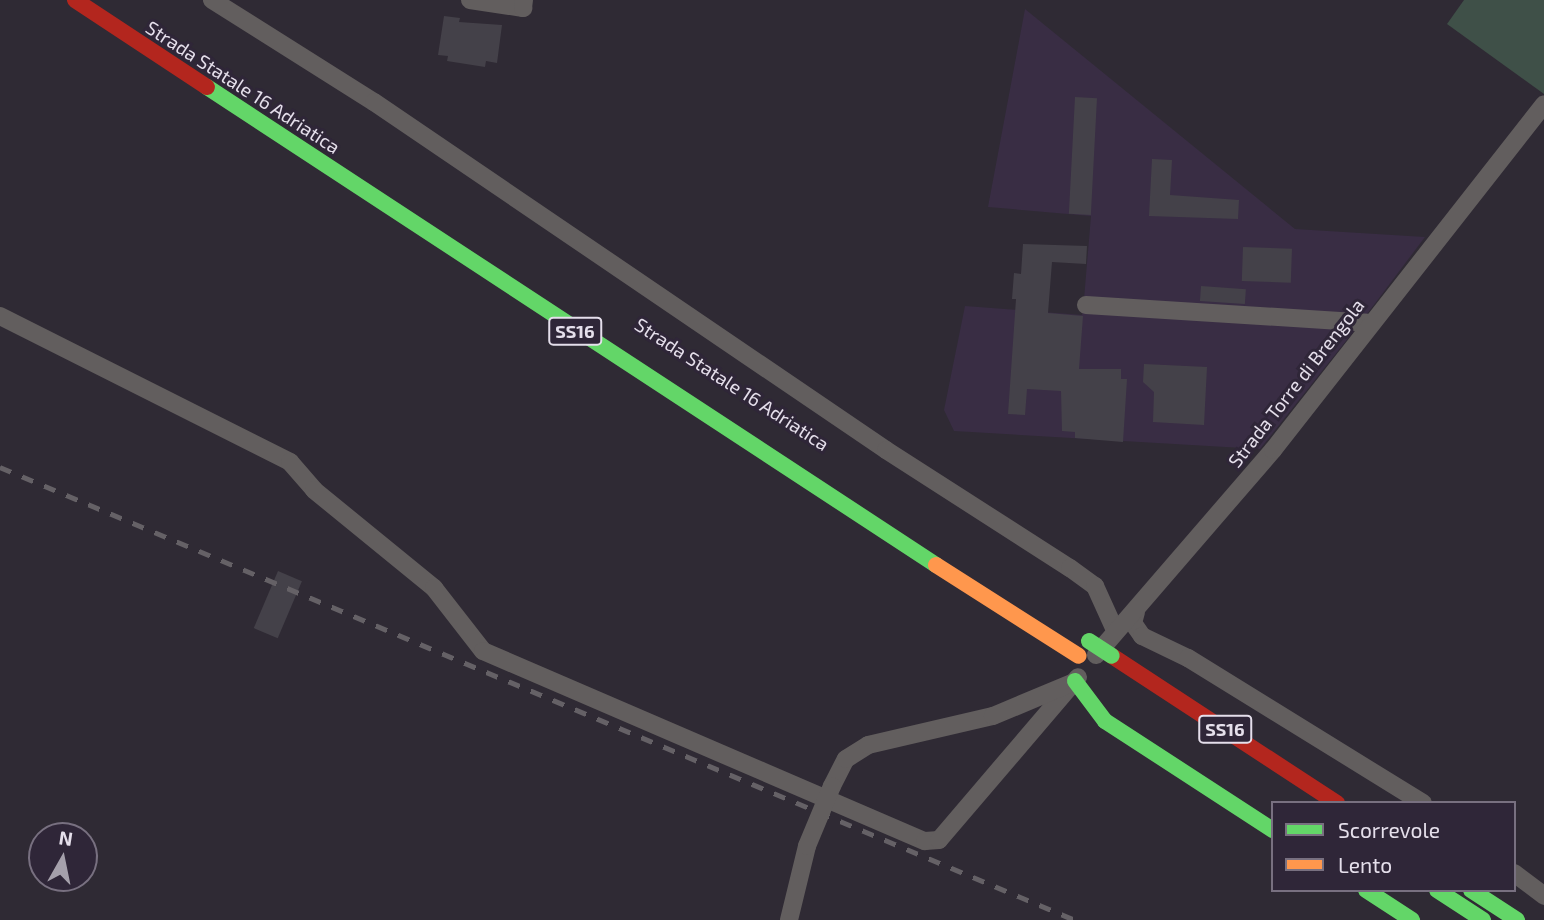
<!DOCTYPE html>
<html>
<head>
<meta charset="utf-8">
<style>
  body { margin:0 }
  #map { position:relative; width:1544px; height:920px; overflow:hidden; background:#2f2a34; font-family:"Exo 2",sans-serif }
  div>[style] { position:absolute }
  .built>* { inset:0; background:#392d44 }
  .green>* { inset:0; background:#3f5048 }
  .building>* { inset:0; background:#444149; transform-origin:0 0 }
  .street>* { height:18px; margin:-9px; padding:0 9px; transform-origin:9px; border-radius:9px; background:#625e5e }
  .fast>* { height:16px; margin:-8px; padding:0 8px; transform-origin:8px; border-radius:8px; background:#63d668 }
  .slow>* { height:16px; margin:-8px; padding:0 8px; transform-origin:8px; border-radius:8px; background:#ff974d }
  .jam>* { height:16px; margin:-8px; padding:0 8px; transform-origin:8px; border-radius:8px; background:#b3261e }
  .rail>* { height:4.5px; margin-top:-2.25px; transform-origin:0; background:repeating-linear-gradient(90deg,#656166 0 12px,transparent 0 24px) }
  .street-bridge>* { height:18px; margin:-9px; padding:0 9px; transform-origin:9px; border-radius:9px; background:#625e5e }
  .fast-bridge>* { height:16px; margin:-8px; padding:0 8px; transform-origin:8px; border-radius:8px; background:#63d668 }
  span { translate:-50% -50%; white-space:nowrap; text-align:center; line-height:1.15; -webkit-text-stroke:6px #2f2638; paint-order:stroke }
  .shield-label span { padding:2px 5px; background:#2f2638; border:2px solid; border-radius:5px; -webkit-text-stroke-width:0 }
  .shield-label { font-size:18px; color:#e5dfeb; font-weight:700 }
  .street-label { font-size:19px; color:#e5dfeb }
  .legend { position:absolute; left:1271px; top:801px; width:245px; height:91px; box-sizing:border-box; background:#2f2638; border:2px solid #787080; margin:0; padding:9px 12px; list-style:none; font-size:21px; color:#e5dfeb }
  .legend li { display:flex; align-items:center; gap:14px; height:35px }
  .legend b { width:35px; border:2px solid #787080 }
  .north { position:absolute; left:28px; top:822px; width:70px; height:70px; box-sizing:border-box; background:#2f2638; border:2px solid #787080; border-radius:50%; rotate:9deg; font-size:19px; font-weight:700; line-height:28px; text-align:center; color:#e5dfeb }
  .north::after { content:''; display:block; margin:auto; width:24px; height:32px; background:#a5a0ab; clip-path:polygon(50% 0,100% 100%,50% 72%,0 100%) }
</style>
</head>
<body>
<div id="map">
  <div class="built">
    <i style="clip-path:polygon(1025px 9px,1295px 229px,1425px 237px,1364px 318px,1084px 299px,1091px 216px,988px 207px)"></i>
    <i style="clip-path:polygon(965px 306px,1082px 315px,1083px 309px,1357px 327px,1260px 449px,954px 431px,944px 410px)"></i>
  </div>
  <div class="green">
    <i style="clip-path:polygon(1464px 0,1544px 0,1544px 94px,1447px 24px)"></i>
  </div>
  <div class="building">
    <i style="clip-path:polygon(444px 16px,460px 18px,459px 22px,502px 25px,497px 63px,486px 61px,485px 67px,447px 61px,448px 56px,438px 55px)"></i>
    <i style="left:1075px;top:97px;width:22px;height:117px;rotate:3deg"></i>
    <i style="clip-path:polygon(1152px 159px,1172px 160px,1170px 195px,1239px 200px,1238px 219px,1149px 216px)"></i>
    <i style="clip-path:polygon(1023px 244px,1087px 246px,1086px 264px,1052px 262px,1048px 313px,1083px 316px,1079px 369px,1121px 369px,1121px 379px,1127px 379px,1123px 442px,1075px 438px,1075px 432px,1062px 431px,1061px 391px,1027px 389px,1025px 415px,1008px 414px,1016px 299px,1012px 299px,1014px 273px,1021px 274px)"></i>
    <i style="left:1243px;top:247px;width:49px;height:34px;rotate:2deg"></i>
    <i style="left:1201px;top:286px;width:45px;height:15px;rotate:4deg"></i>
    <i style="clip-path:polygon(1144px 364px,1207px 367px,1204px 425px,1153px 422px,1154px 392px,1143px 382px)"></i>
    <i style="left:278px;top:571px;width:26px;height:62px;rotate:23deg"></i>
  </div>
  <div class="street">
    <i style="left:212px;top:0;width:191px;rotate:32.2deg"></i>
    <i style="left:374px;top:102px;width:619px;rotate:34.2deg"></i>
    <i style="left:886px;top:450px;width:219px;rotate:32.7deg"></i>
    <i style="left:1070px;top:568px;width:31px;rotate:36deg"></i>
    <i style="left:1095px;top:586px;width:48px;rotate:65.6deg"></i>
    <i style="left:470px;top:0;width:54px;rotate:8.6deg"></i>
    <i style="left:523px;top:8px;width:8px;rotate:-83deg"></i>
    <i style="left:1086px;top:305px;width:286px;rotate:3.6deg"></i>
    <i style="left:0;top:316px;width:325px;rotate:26.7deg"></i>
    <i style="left:290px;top:462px;width:37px;rotate:49deg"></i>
    <i style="left:314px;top:490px;width:155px;rotate:39.2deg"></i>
    <i style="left:434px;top:588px;width:80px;rotate:52.1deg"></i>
    <i style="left:483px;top:651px;width:481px;rotate:23.3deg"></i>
    <i style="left:925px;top:841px;width:14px;rotate:-4deg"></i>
    <i style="left:939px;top:840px;width:214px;rotate:-49.5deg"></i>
    <i style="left:1136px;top:612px;width:11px;rotate:105deg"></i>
    <i style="left:1133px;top:623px;width:16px;rotate:55deg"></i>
    <i style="left:1142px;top:636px;width:51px;rotate:25.6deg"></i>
    <i style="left:1188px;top:658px;width:276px;rotate:31.7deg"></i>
    <i style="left:1096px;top:655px;width:271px;rotate:-49.2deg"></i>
    <i style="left:1273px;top:450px;width:439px;rotate:-51.9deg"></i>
    <i style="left:832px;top:786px;width:30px;rotate:-63deg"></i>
    <i style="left:846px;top:759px;width:26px;rotate:-32deg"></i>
    <i style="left:868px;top:745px;width:128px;rotate:-13.1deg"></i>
    <i style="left:993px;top:716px;width:86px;rotate:-22.7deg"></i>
    <i style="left:1514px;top:873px;width:38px;rotate:37deg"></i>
    <i style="left:789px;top:920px;width:76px;rotate:-76.3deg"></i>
  </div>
  <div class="fast">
    <i style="left:207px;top:87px;width:872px;rotate:33.25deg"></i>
    <i style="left:1075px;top:681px;width:50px;rotate:53.1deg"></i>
    <i style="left:1105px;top:721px;width:200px;rotate:33deg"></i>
    <i style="left:1366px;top:890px;width:55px;rotate:33.1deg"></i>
    <i style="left:1437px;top:890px;width:55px;rotate:33.1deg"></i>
    <i style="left:1471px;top:890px;width:55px;rotate:33.1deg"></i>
  </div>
  <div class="slow">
    <i style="left:936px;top:565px;width:169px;rotate:32.5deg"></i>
  </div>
  <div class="jam">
    <i style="left:75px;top:0;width:158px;rotate:33.4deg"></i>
    <i style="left:1112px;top:656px;width:269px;rotate:33.2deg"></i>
  </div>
  <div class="rail">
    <i style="left:0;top:467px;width:1167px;rotate:22.85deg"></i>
  </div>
  <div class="street-bridge">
    <i style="left:807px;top:846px;width:65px;rotate:-67.4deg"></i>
  </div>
  <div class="fast-bridge">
    <i style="left:1089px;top:641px;width:27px;rotate:33deg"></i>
  </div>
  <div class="shield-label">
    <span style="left:575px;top:331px">SS16</span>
    <span style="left:1225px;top:729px">SS16</span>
  </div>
  <div class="street-label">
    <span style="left:243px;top:87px;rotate:33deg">Strada Statale 16 Adriatica</span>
    <span style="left:1296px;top:383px;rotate:-52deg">Strada Torre di Brengola</span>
    <span style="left:732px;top:384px;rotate:33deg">Strada Statale 16 Adriatica</span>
  </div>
  <ul class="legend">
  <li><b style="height:9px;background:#63d668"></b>Scorrevole</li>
  <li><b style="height:9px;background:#ff974d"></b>Lento</li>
  </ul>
  <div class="north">N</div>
</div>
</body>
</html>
